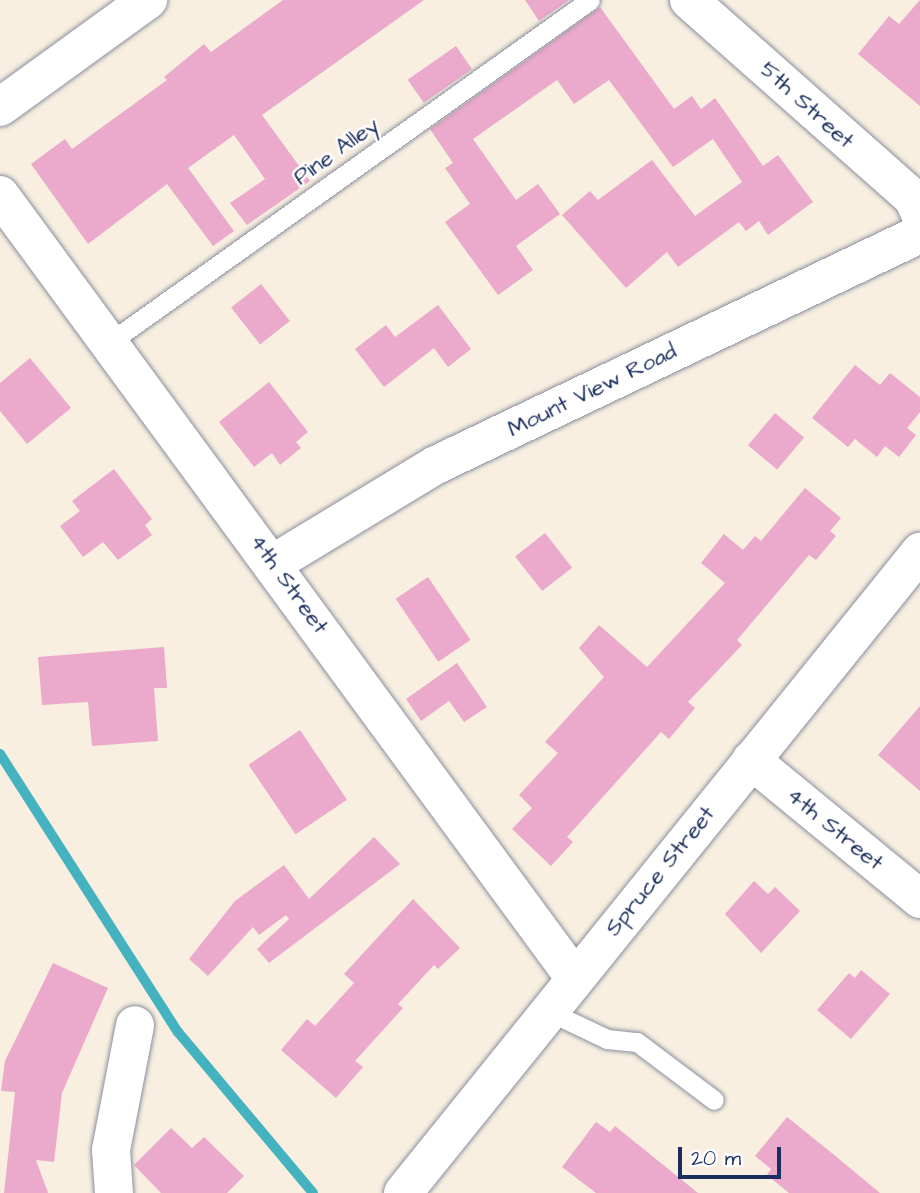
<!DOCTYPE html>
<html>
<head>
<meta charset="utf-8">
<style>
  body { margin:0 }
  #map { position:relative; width:920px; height:1193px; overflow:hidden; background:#f8efe0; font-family:"Architects Daughter",sans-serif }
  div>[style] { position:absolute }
  .stream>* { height:10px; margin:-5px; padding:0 5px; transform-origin:5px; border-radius:5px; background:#45b2c0 }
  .building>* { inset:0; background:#eba9cb; transform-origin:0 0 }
  .roads { filter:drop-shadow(0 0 2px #8a8f9f) drop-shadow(0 0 2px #8a8f9f) }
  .lane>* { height:19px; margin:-9.5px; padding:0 9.5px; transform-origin:9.5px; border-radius:9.5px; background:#fff }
  .street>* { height:38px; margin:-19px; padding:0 19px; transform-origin:19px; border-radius:19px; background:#fff }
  span { translate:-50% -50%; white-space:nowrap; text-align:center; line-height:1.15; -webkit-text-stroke:5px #fff; paint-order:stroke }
  .street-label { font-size:23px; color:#1b2f5e }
  .scale { position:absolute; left:678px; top:1147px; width:103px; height:32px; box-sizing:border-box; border:4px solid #1b2f5e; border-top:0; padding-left:9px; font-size:21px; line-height:24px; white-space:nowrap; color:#1b2f5e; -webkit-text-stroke:5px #fff; paint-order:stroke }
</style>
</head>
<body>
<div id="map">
  <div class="stream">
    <i style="left:0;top:754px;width:330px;rotate:57.4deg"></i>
    <i style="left:178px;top:1032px;width:210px;rotate:50deg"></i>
  </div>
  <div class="building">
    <i style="clip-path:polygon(283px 0,424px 0,262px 115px,310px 181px,247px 225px,230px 203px,265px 179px,234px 135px,188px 168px,234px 231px,213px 246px,167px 184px,88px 244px,31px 164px,65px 139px,72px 149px,167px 80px,164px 77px,204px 44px,211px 52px)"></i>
    <i style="clip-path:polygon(525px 0,569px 0,539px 21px)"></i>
    <i style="clip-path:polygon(920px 0,920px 106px,858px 54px,889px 16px,899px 24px)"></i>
    <i style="clip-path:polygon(600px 7px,674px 109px,692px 96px,701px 109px,715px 98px,763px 166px,778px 155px,813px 202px,768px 235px,759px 221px,746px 231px,739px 222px,678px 267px,667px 252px,626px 288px,562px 215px,590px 191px,598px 200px,652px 160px,695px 216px,742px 182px,713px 139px,673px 167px,609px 80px,574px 104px,557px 80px,473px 139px,516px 200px,538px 184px,560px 214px,516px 246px,533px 270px,498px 295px,445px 222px,470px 204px,445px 168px,453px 163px,430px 129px)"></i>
    <i style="left:456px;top:46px;width:28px;height:59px;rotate:55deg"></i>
    <i style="left:261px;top:284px;width:47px;height:38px;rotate:52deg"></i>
    <i style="clip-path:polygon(438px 305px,471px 349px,448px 367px,434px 348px,384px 387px,355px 349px,386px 325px,395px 337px)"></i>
    <i style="clip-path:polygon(30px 358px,71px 408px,27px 444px,0 411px,0 383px)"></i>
    <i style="clip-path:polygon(855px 365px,880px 385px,890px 373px,920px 397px,920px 412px,907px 428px,916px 435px,899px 457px,885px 446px,877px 457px,855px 439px,848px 447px,812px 418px)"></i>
    <i style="clip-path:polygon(269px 382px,308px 432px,296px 442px,301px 448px,280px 465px,272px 453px,254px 467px,219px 422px)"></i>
    <i style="left:775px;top:413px;width:38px;height:42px;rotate:40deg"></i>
    <i style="clip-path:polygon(114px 469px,152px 519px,145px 525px,152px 535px,118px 560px,103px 542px,83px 557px,60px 526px,80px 511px,72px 501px)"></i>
    <i style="clip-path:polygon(805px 488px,841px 518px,830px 531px,836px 536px,816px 560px,809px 555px,737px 640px,742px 645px,688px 702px,695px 708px,669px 739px,661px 732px,567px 837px,573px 842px,551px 866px,512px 829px,532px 808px,519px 795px,558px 753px,545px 742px,604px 677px,579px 648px,599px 625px,647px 667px,725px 583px,701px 563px,724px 534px,743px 550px,755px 536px,761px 541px)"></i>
    <i style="left:545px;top:533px;width:44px;height:38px;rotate:52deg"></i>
    <i style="left:428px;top:577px;width:76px;height:39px;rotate:56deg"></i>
    <i style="clip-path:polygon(164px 647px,167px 688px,154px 688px,158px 741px,92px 746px,88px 702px,42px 705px,38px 657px)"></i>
    <i style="clip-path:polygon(457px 663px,487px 707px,464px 722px,449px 701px,421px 721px,406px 699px)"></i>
    <i style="clip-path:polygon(920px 706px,920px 791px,878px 755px)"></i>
    <i style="left:300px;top:730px;width:84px;height:62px;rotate:56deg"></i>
    <i style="clip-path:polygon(374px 837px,400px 864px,269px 963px,257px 949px,289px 919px,286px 915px,259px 935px,253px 927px,208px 976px,189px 959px,235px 901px,284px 865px,309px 899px)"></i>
    <i style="clip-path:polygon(754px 881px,768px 894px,775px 887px,800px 911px,761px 953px,725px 914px)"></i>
    <i style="clip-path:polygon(413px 899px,460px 948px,438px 969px,434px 965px,398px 1004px,403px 1008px,355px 1061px,363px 1067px,336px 1098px,281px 1050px,307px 1019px,315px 1026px,354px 983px,344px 974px)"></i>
    <i style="clip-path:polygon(53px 963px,108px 988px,62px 1093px,54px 1162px,36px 1160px,48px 1193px,4px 1193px,15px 1092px,1px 1091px,5px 1061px)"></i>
    <i style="clip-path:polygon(861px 970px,890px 994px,851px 1039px,817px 1010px,849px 973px,855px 978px)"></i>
    <i style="clip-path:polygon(787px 1117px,833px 1154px,880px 1193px,789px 1193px,767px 1175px,771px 1169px,755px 1156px)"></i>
    <i style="clip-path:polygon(596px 1122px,610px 1132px,615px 1126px,698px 1193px,596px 1193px,562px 1167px)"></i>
    <i style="clip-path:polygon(171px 1128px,192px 1148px,204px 1137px,244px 1176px,227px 1193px,161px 1193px,134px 1165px)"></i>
  </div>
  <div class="roads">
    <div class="lane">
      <i style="left:110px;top:342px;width:589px;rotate:-35.47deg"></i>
      <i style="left:548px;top:1011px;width:65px;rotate:25.4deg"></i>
      <i style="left:607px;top:1039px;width:30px;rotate:6deg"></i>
      <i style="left:637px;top:1042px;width:96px;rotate:37deg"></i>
    </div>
    <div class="street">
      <i style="left:689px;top:0;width:299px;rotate:41.5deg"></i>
      <i style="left:913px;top:198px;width:17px;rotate:66deg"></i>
      <i style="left:0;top:107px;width:183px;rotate:-35.9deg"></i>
      <i style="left:0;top:195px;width:970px;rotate:53.72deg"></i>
      <i style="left:274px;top:563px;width:189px;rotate:-31.2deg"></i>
      <i style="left:436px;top:465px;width:536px;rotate:-25.51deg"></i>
      <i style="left:751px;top:760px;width:219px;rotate:39.4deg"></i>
      <i style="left:114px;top:1193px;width:43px;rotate:-94deg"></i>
      <i style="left:111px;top:1150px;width:127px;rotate:-79.1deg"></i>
      <i style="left:403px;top:1193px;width:824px;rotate:-51.11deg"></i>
    </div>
  </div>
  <div class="street-label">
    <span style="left:807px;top:105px;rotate:42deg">5th Street</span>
    <span style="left:336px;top:151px;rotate:-36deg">Pine Alley</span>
    <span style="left:592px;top:390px;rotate:-26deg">Mount View Road</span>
    <span style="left:289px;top:584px;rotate:54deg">4th Street</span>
    <span style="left:835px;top:829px;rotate:39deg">4th Street</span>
    <span style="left:660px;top:871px;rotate:-51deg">Spruce Street</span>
  </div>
  <div class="scale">20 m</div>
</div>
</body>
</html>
